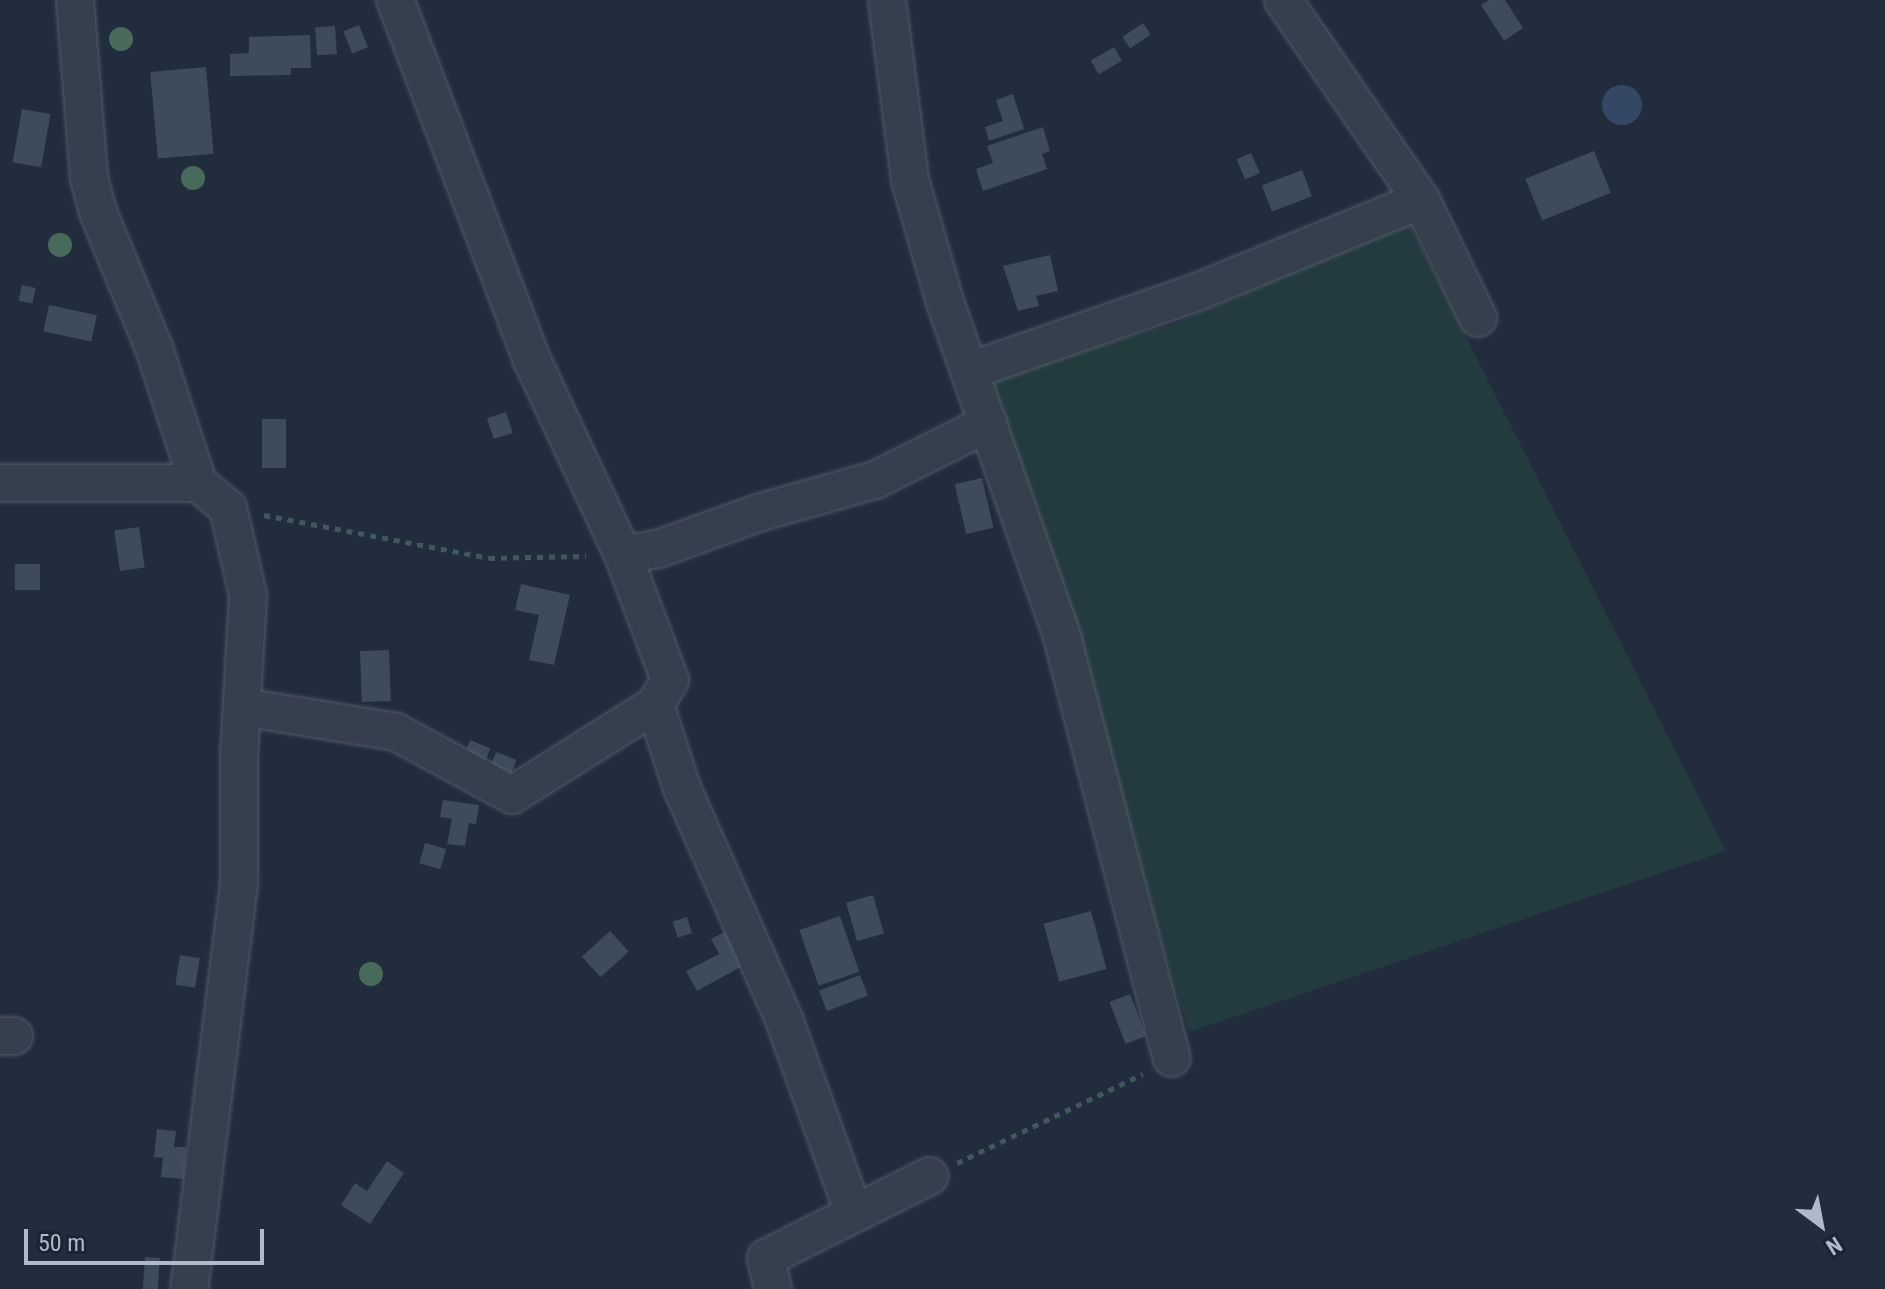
<!DOCTYPE html>
<html>
<head>
<meta charset="utf-8">
<style>
  body { margin:0 }
  #map { position:relative; width:1885px; height:1289px; overflow:hidden; background:#212d3d; font-family:"Roboto Condensed",sans-serif }
  div>[style] { position:absolute }
  .green>* { inset:0; background:#233b3e }
  .water>* { inset:0; background:#344865 }
  .round { border-radius:50% }
  .building>* { inset:0; background:#3d4b5c; transform-origin:0 0 }
  .path>* { height:5px; margin-top:-2.5px; transform-origin:0; background:repeating-linear-gradient(90deg,#41585b 0 6px,transparent 0 12px) }
  .roads { filter:drop-shadow(0 0 2px #515a68) drop-shadow(0 0 2px #515a68) }
  .minor>* { height:36px; margin:-18px; padding:0 18px; transform-origin:18px; border-radius:18px; background:#353f4d }
  .trees>* { width:24px; height:24px; margin:-12px; border-radius:50%; background:#476a5b }
  span { translate:-50% -50%; white-space:nowrap; text-align:center; line-height:1.15; -webkit-text-stroke:8px #1b2432; paint-order:stroke }
  .north { position:absolute; left:1781px; top:1185px; width:80px; height:80px; -webkit-text-stroke:6px #1b2432; paint-order:stroke; rotate:148deg; font-size:22px; font-weight:700; line-height:32px; text-align:center; color:#b1bac8 }
  .north::after { content:''; display:block; margin:auto; width:28px; height:36px; background:#b1bac8; clip-path:polygon(50% 0,100% 100%,50% 72%,0 100%) }
  .scale { position:absolute; left:24px; top:1229px; width:240px; height:36px; box-sizing:border-box; border:4px solid #b1bac8; border-top:0; padding-left:10px; font-size:24px; line-height:28px; white-space:nowrap; color:#b1bac8; -webkit-text-stroke:6px #1b2432; paint-order:stroke }
</style>
</head>
<body>
<div id="map">
  <div class="green">
    <i style="clip-path:polygon(1408px 222px,1726px 851px,1189px 1032px,992px 378px,1176px 323px)"></i>
  </div>
  <div class="water">
    <i class="round" style="left:1602px;top:85px;width:40px;height:40px"></i>
  </div>
  <div class="building">
    <i style="clip-path:polygon(1489px 0,1505px 0,1523px 28px,1504px 41px,1481px 5px)"></i>
    <i style="left:1143px;top:23px;width:14px;height:25px;rotate:56deg"></i>
    <i style="left:359px;top:25px;width:24px;height:17px;rotate:68deg"></i>
    <i style="left:335px;top:26px;width:28px;height:20px;rotate:86deg"></i>
    <i style="clip-path:polygon(310px 35px,311px 68px,291px 68px,291px 75px,230px 76px,230px 54px,249px 53px,249px 37px)"></i>
    <i style="left:1114px;top:47px;width:16px;height:27px;rotate:60deg"></i>
    <i style="left:206px;top:67px;width:87px;height:56px;rotate:85deg"></i>
    <i style="clip-path:polygon(1013px 94px,1024px 129px,989px 141px,985px 127px,1003px 121px,996px 100px)"></i>
    <i style="left:22px;top:109px;width:29px;height:54px;rotate:10deg"></i>
    <i style="clip-path:polygon(1043px 127px,1050px 151px,1042px 154px,1047px 169px,983px 191px,976px 169px,993px 163px,987px 146px)"></i>
    <i style="left:1594px;top:151px;width:45px;height:74px;rotate:68deg"></i>
    <i style="left:1251px;top:153px;width:22px;height:16px;rotate:66deg"></i>
    <i style="left:1302px;top:170px;width:28px;height:43px;rotate:69deg"></i>
    <i style="clip-path:polygon(1050px 255px,1058px 291px,1036px 296px,1039px 306px,1018px 311px,1003px 266px)"></i>
    <i style="left:22px;top:285px;width:14px;height:16px;rotate:12deg"></i>
    <i style="left:49px;top:305px;width:49px;height:27px;rotate:12deg"></i>
    <i style="left:506px;top:412px;width:22px;height:20px;rotate:72deg"></i>
    <i style="left:262px;top:419px;width:24px;height:49px"></i>
    <i style="left:982px;top:478px;width:51px;height:28px;rotate:77deg"></i>
    <i style="left:139px;top:527px;width:41px;height:25px;rotate:82deg"></i>
    <i style="left:15px;top:564px;width:25px;height:26px"></i>
    <i style="clip-path:polygon(521px 584px,570px 595px,554px 665px,529px 660px,539px 615px,515px 610px)"></i>
    <i style="left:389px;top:650px;width:51px;height:29px;rotate:88deg"></i>
    <i style="left:470px;top:740px;width:22px;height:16px;rotate:22deg"></i>
    <i style="left:496px;top:752px;width:22px;height:17px;rotate:21deg"></i>
    <i style="clip-path:polygon(443px 800px,479px 805px,476px 824px,469px 823px,465px 846px,447px 844px,452px 819px,440px 817px)"></i>
    <i style="left:425px;top:843px;width:22px;height:21px;rotate:16deg"></i>
    <i style="left:873px;top:895px;width:40px;height:28px;rotate:74deg"></i>
    <i style="left:1091px;top:911px;width:60px;height:49px;rotate:75deg"></i>
    <i style="left:840px;top:916px;width:59px;height:43px;rotate:71deg"></i>
    <i style="left:687px;top:917px;width:17px;height:15px;rotate:73deg"></i>
    <i style="clip-path:polygon(728px 930px,746px 964px,697px 991px,686px 971px,719px 954px,711px 939px)"></i>
    <i style="left:610px;top:931px;width:28px;height:38px;rotate:48deg"></i>
    <i style="left:180px;top:955px;width:20px;height:30px;rotate:9deg"></i>
    <i style="left:860px;top:975px;width:22px;height:44px;rotate:69deg"></i>
    <i style="left:1130px;top:994px;width:45px;height:22px;rotate:69deg"></i>
    <i style="clip-path:polygon(157px 1129px,176px 1131px,174px 1147px,186px 1147px,184px 1179px,161px 1177px,163px 1158px,154px 1157px)"></i>
    <i style="clip-path:polygon(387px 1161px,404px 1173px,370px 1224px,341px 1205px,355px 1183px,367px 1191px)"></i>
    <i style="left:145px;top:1257px;width:15px;height:32px;rotate:4deg"></i>
  </div>
  <div class="path">
    <i style="left:264px;top:515px;width:229px;rotate:10.8deg"></i>
    <i style="left:489px;top:558px;width:97px;rotate:-1.2deg"></i>
    <i style="left:957px;top:1163px;width:206px;rotate:-25.6deg"></i>
  </div>
  <div class="roads">
    <div class="minor">
      <i style="left:75px;top:0;width:179px;rotate:85.5deg"></i>
      <i style="left:89px;top:178px;width:35px;rotate:75deg"></i>
      <i style="left:98px;top:212px;width:147px;rotate:67.6deg"></i>
      <i style="left:154px;top:348px;width:142px;rotate:71.9deg"></i>
      <i style="left:198px;top:483px;width:39px;rotate:40deg"></i>
      <i style="left:228px;top:508px;width:89px;rotate:77.1deg"></i>
      <i style="left:248px;top:595px;width:159px;rotate:93.2deg"></i>
      <i style="left:239px;top:754px;width:130px;rotate:90deg"></i>
      <i style="left:239px;top:884px;width:408px;rotate:97deg"></i>
      <i style="left:887px;top:0;width:181px;rotate:82.7deg"></i>
      <i style="left:910px;top:180px;width:127px;rotate:74deg"></i>
      <i style="left:945px;top:302px;width:355px;rotate:70.7deg"></i>
      <i style="left:1062px;top:637px;width:435px;rotate:75.4deg"></i>
      <i style="left:1283px;top:0;width:243px;rotate:55.4deg"></i>
      <i style="left:1421px;top:200px;width:131px;rotate:64.2deg"></i>
      <i style="left:972px;top:370px;width:238px;rotate:-19.1deg"></i>
      <i style="left:1197px;top:292px;width:242px;rotate:-22.3deg"></i>
      <i style="left:0;top:483px;width:198px"></i>
      <i style="left:623px;top:555px;width:36px;rotate:-10deg"></i>
      <i style="left:658px;top:549px;width:106px;rotate:-19.8deg"></i>
      <i style="left:758px;top:513px;width:122px;rotate:-15.8deg"></i>
      <i style="left:875px;top:480px;width:127px;rotate:-26.6deg"></i>
      <i style="left:655px;top:705px;width:87px;rotate:72deg"></i>
      <i style="left:682px;top:788px;width:256px;rotate:66.2deg"></i>
      <i style="left:785px;top:1022px;width:201px;rotate:70.2deg"></i>
      <i style="left:242px;top:707px;width:156px;rotate:9.2deg"></i>
      <i style="left:396px;top:732px;width:132px;rotate:28.5deg"></i>
      <i style="left:512px;top:795px;width:169px;rotate:-32.2deg"></i>
      <i style="left:655px;top:705px;width:29px;rotate:-59deg"></i>
      <i style="left:670px;top:680px;width:134px;rotate:-110.6deg"></i>
      <i style="left:623px;top:555px;width:215px;rotate:-115deg"></i>
      <i style="left:532px;top:360px;width:385px;rotate:-110.8deg"></i>
      <i style="left:0;top:1036px;width:14px"></i>
      <i style="left:773px;top:1289px;width:32px;rotate:-103deg"></i>
      <i style="left:766px;top:1258px;width:183px;rotate:-26.6deg"></i>
    </div>
  </div>
  <div class="trees">
    <i style="left:121px;top:39px"></i>
    <i style="left:193px;top:178px"></i>
    <i style="left:60px;top:245px"></i>
    <i style="left:371px;top:974px"></i>
  </div>
  <div class="north">N</div>
  <div class="scale">50 m</div>
</div>
</body>
</html>
